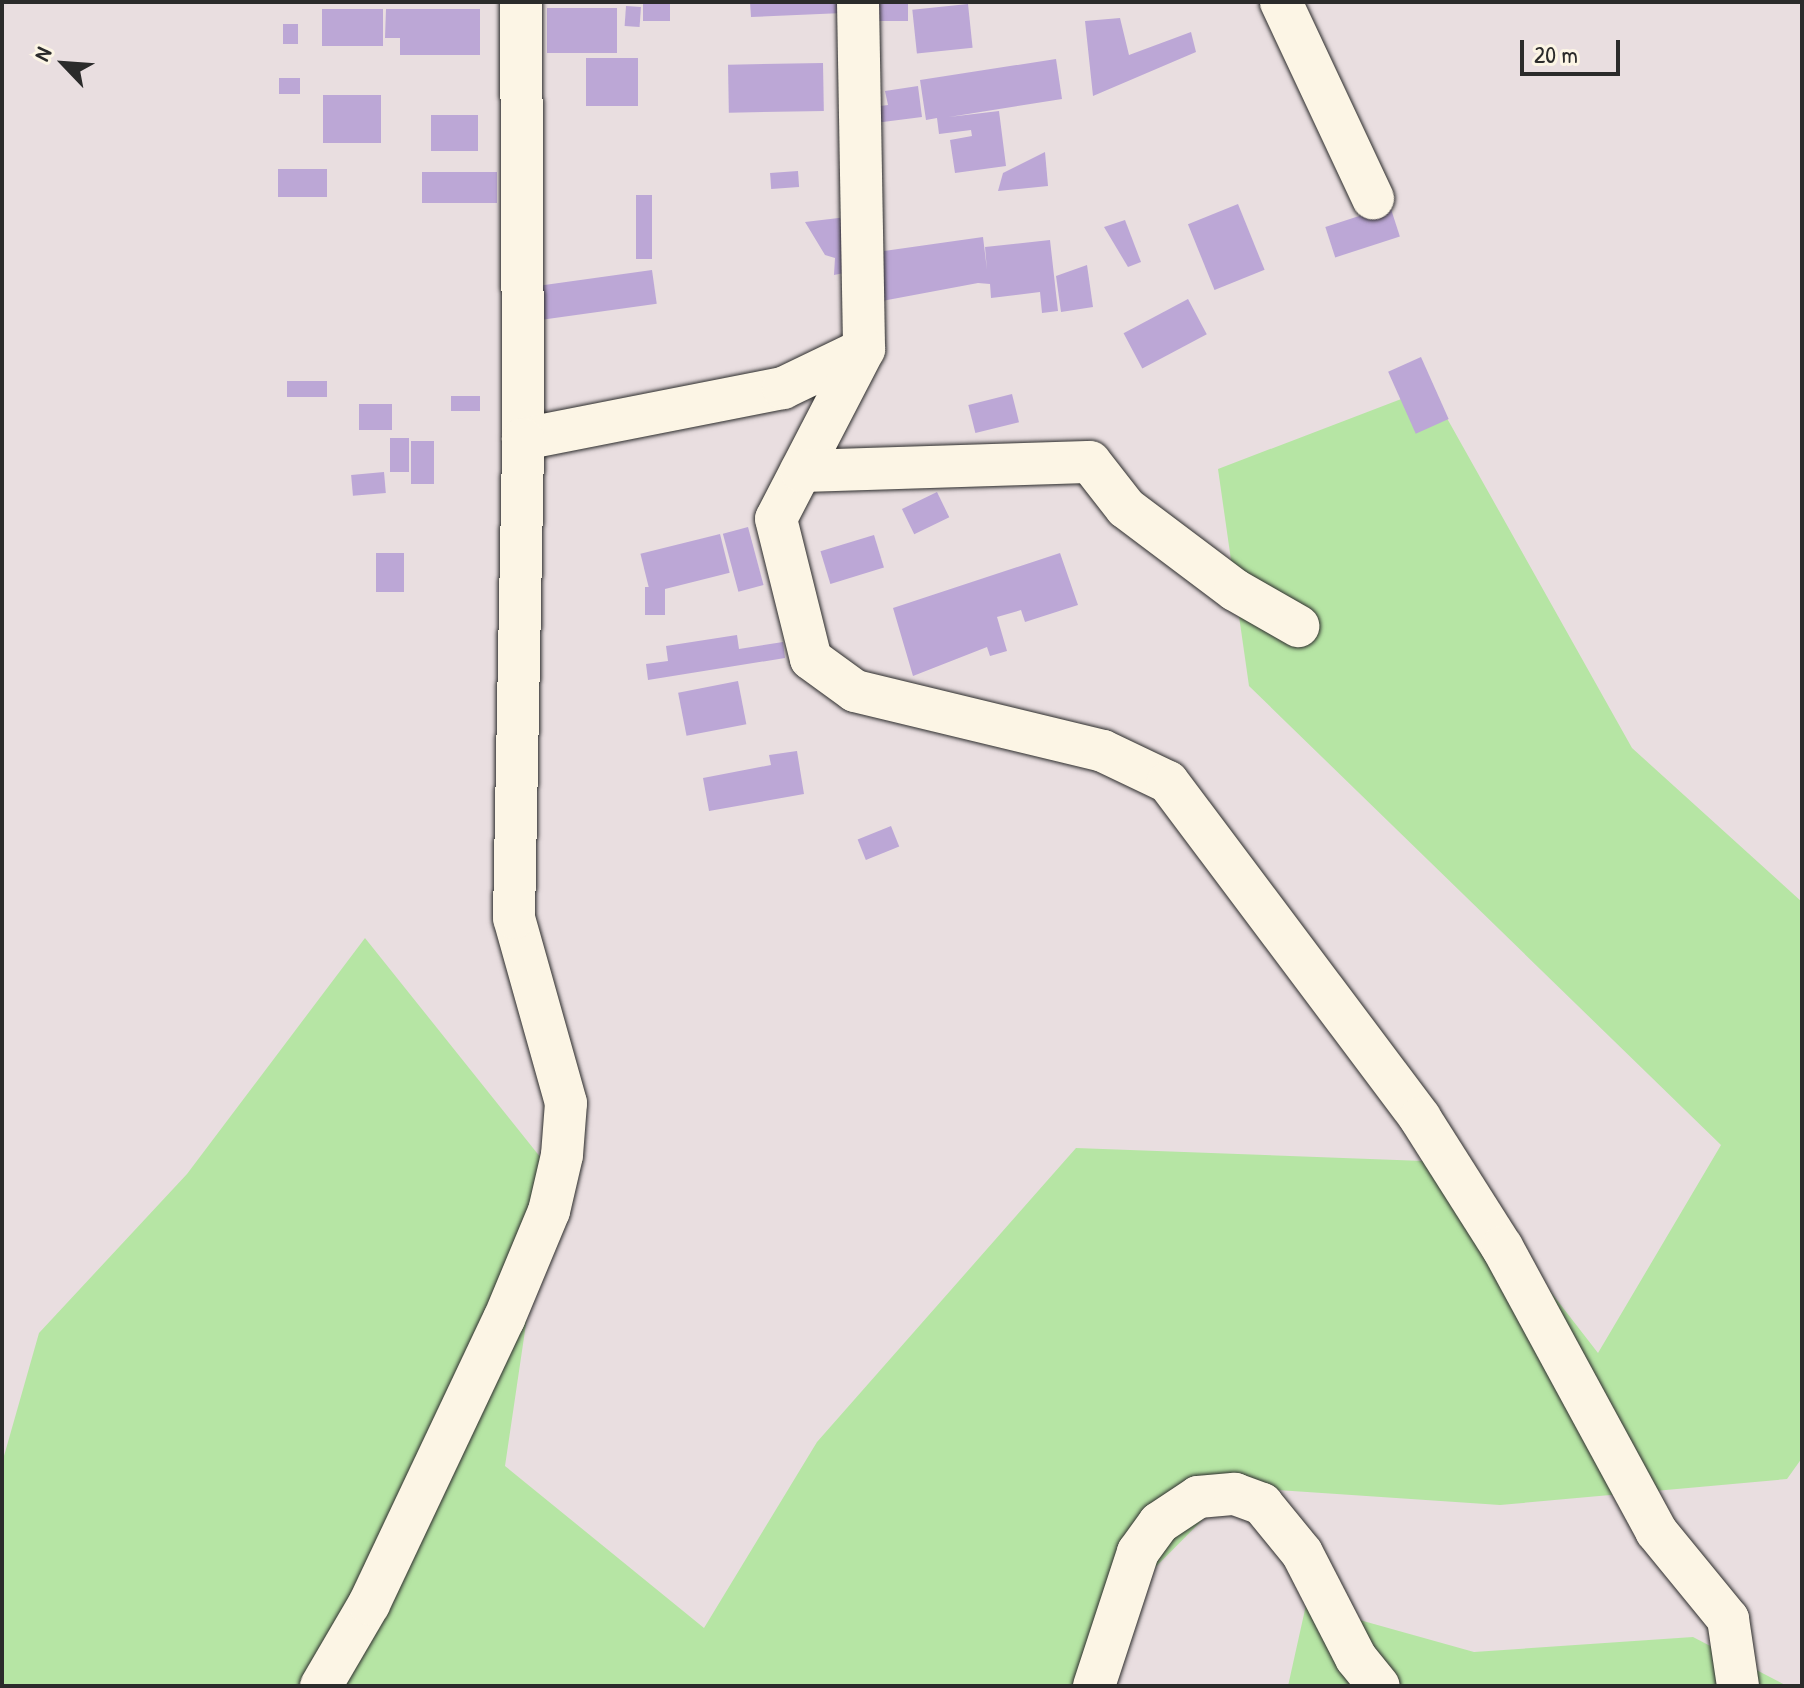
<!DOCTYPE html>
<html>
<head>
<meta charset="utf-8">
<style>
  body { margin:0 }
  #map { position:relative; width:1804px; height:1688px; overflow:hidden; background:#e9dee0; font-family:"Patrick Hand",sans-serif }
  div>[style] { position:absolute }
  .green>* { inset:0; background:#b6e5a4 }
  .building>* { inset:0; background:#bca7d6; transform-origin:0 0 }
  .roads { filter:drop-shadow(0 0 2px #2b2b2b) drop-shadow(0 0 2px #2b2b2b) }
  .minor>* { height:42px; margin:-21px; padding:0 21px; transform-origin:21px; border-radius:21px; background:#fcf5e5 }
  span { translate:-50% -50%; white-space:nowrap; text-align:center; line-height:1.15; -webkit-text-stroke:7px #fcf5e5; paint-order:stroke }
  .frame { position:absolute; inset:0; border:4px solid #2b2b2b; pointer-events:none }
  .north { position:absolute; left:24px; top:24px; width:80px; height:80px; -webkit-text-stroke:6px #fcf5e5; paint-order:stroke; rotate:295deg; font-size:22px; font-weight:700; line-height:32px; text-align:center; color:#2b2b2b }
  .north::after { content:''; display:block; margin:auto; width:28px; height:36px; background:#2b2b2b; clip-path:polygon(50% 0,100% 100%,50% 72%,0 100%) }
  .scale { position:absolute; left:1520px; top:40px; width:100px; height:36px; box-sizing:border-box; border:4px solid #2b2b2b; border-top:0; padding-left:10px; font-size:24px; line-height:28px; white-space:nowrap; color:#2b2b2b; -webkit-text-stroke:6px #fcf5e5; paint-order:stroke }
</style>
</head>
<body>
<div id="map">
  <div class="green">
    <i style="clip-path:polygon(1430px 388px,1632px 748px,1802px 902px,1802px 1458px,1787px 1479px,1500px 1505px,1235px 1487px,1105px 1618px,1092px 1686px,2px 1686px,2px 1463px,39px 1333px,187px 1174px,365px 938px,549px 1168px,505px 1466px,704px 1628px,817px 1442px,1076px 1148px,1450px 1162px,1598px 1353px,1721px 1145px,1249px 686px,1218px 469px)"></i>
    <i style="clip-path:polygon(1306px 1605px,1474px 1652px,1693px 1637px,1787px 1686px,1288px 1686px)"></i>
  </div>
  <div class="building">
    <i style="left:643px;top:2px;width:27px;height:19px"></i>
    <i style="clip-path:polygon(750px 2px,843px 2px,843px 13px,751px 17px)"></i>
    <i style="left:869px;top:2px;width:39px;height:19px"></i>
    <i style="left:968px;top:4px;width:44px;height:56px;rotate:84deg"></i>
    <i style="left:626px;top:6px;width:15px;height:20px;rotate:4deg"></i>
    <i style="left:547px;top:8px;width:70px;height:45px"></i>
    <i style="left:322px;top:9px;width:61px;height:37px"></i>
    <i style="clip-path:polygon(386px 9px,480px 9px,480px 55px,400px 55px,400px 38px,385px 38px)"></i>
    <i style="clip-path:polygon(1120px 18px,1129px 55px,1191px 32px,1196px 52px,1093px 96px,1085px 21px)"></i>
    <i style="left:283px;top:24px;width:15px;height:20px"></i>
    <i style="left:638px;top:58px;width:48px;height:52px;rotate:90deg"></i>
    <i style="clip-path:polygon(1056px 59px,1062px 99px,949px 117px,999px 111px,1006px 166px,955px 173px,950px 140px,972px 136px,971px 130px,939px 134px,937px 118px,926px 120px,920px 80px)"></i>
    <i style="left:823px;top:63px;width:48px;height:95px;rotate:89deg"></i>
    <i style="left:279px;top:78px;width:21px;height:16px"></i>
    <i style="clip-path:polygon(918px 86px,922px 117px,875px 123px,873px 107px,888px 105px,885px 91px)"></i>
    <i style="left:381px;top:95px;width:48px;height:58px;rotate:90deg"></i>
    <i style="left:431px;top:115px;width:47px;height:36px"></i>
    <i style="clip-path:polygon(1045px 152px,1048px 186px,998px 191px,1003px 173px)"></i>
    <i style="left:278px;top:169px;width:49px;height:28px"></i>
    <i style="left:798px;top:171px;width:16px;height:28px;rotate:86deg"></i>
    <i style="left:422px;top:172px;width:75px;height:31px"></i>
    <i style="left:636px;top:195px;width:16px;height:64px"></i>
    <i style="left:1238px;top:204px;width:71px;height:54px;rotate:68deg"></i>
    <i style="left:1390px;top:206px;width:32px;height:68px;rotate:72deg"></i>
    <i style="clip-path:polygon(847px 217px,849px 272px,834px 275px,835px 258px,825px 255px,805px 222px)"></i>
    <i style="clip-path:polygon(1125px 220px,1141px 262px,1128px 267px,1104px 227px)"></i>
    <i style="clip-path:polygon(983px 237px,987px 270px,985px 247px,1050px 240px,1058px 311px,1042px 313px,1040px 292px,991px 298px,990px 284px,978px 283px,882px 301px,884px 251px)"></i>
    <i style="clip-path:polygon(1087px 265px,1093px 307px,1061px 312px,1056px 276px)"></i>
    <i style="left:652px;top:270px;width:34px;height:114px;rotate:82deg"></i>
    <i style="left:1188px;top:299px;width:40px;height:73px;rotate:62deg"></i>
    <i style="left:1421px;top:357px;width:68px;height:36px;rotate:66deg"></i>
    <i style="left:287px;top:381px;width:40px;height:16px"></i>
    <i style="left:1012px;top:394px;width:29px;height:45px;rotate:76deg"></i>
    <i style="left:451px;top:396px;width:29px;height:15px"></i>
    <i style="left:359px;top:404px;width:33px;height:26px"></i>
    <i style="left:390px;top:438px;width:19px;height:34px"></i>
    <i style="left:411px;top:441px;width:23px;height:43px"></i>
    <i style="left:384px;top:472px;width:21px;height:33px;rotate:85deg"></i>
    <i style="left:937px;top:492px;width:28px;height:39px;rotate:64deg"></i>
    <i style="left:748px;top:527px;width:60px;height:26px;rotate:75deg"></i>
    <i style="left:720px;top:534px;width:40px;height:82px;rotate:76deg"></i>
    <i style="left:874px;top:535px;width:34px;height:56px;rotate:73deg"></i>
    <i style="left:376px;top:553px;width:28px;height:39px"></i>
    <i style="clip-path:polygon(1060px 553px,1078px 605px,1025px 622px,1021px 610px,997px 617px,1007px 651px,990px 656px,987px 647px,913px 676px,893px 608px)"></i>
    <i style="left:645px;top:587px;width:20px;height:28px"></i>
    <i style="clip-path:polygon(737px 635px,739px 649px,783px 642px,785px 658px,648px 680px,646px 664px,668px 661px,666px 646px)"></i>
    <i style="left:738px;top:681px;width:44px;height:61px;rotate:79deg"></i>
    <i style="clip-path:polygon(797px 751px,804px 794px,709px 811px,703px 778px,771px 765px,769px 755px)"></i>
    <i style="left:891px;top:826px;width:22px;height:36px;rotate:68deg"></i>
  </div>
  <div class="roads">
    <div class="minor">
      <i style="left:521px;top:2px;width:437px;rotate:89.7deg"></i>
      <i style="left:523px;top:439px;width:265px;rotate:-11.1deg"></i>
      <i style="left:783px;top:388px;width:90px;rotate:-25.7deg"></i>
      <i style="left:858px;top:2px;width:347px;rotate:89deg"></i>
      <i style="left:864px;top:349px;width:191px;rotate:117.4deg"></i>
      <i style="left:776px;top:519px;width:144px;rotate:76deg"></i>
      <i style="left:811px;top:659px;width:54px;rotate:36deg"></i>
      <i style="left:855px;top:691px;width:255px;rotate:13.6deg"></i>
      <i style="left:1103px;top:751px;width:72px;rotate:25.5deg"></i>
      <i style="left:1168px;top:782px;width:420px;rotate:53.1deg"></i>
      <i style="left:1420px;top:1118px;width:153px;rotate:57.6deg"></i>
      <i style="left:1502px;top:1247px;width:323px;rotate:61.5deg"></i>
      <i style="left:1656px;top:1531px;width:114px;rotate:50.7deg"></i>
      <i style="left:1728px;top:1619px;width:68px;rotate:81.5deg"></i>
      <i style="left:1281px;top:2px;width:217px;rotate:64.9deg"></i>
      <i style="left:801px;top:471px;width:289px;rotate:-1.8deg"></i>
      <i style="left:1090px;top:462px;width:58px;rotate:52deg"></i>
      <i style="left:1126px;top:508px;width:136px;rotate:37deg"></i>
      <i style="left:1235px;top:590px;width:73px;rotate:29.7deg"></i>
      <i style="left:321px;top:1686px;width:95px;rotate:-59.7deg"></i>
      <i style="left:369px;top:1604px;width:315px;rotate:-64.7deg"></i>
      <i style="left:504px;top:1319px;width:117px;rotate:-67.4deg"></i>
      <i style="left:549px;top:1211px;width:57px;rotate:-76.9deg"></i>
      <i style="left:562px;top:1155px;width:52px;rotate:-85.6deg"></i>
      <i style="left:566px;top:1103px;width:192px;rotate:-105.7deg"></i>
      <i style="left:514px;top:918px;width:479px;rotate:-88.9deg"></i>
      <i style="left:1094px;top:1686px;width:141px;rotate:-71.8deg"></i>
      <i style="left:1138px;top:1552px;width:36px;rotate:-54deg"></i>
      <i style="left:1159px;top:1523px;width:47px;rotate:-33.7deg"></i>
      <i style="left:1198px;top:1497px;width:37px;rotate:-5deg"></i>
      <i style="left:1235px;top:1494px;width:29px;rotate:20deg"></i>
      <i style="left:1262px;top:1504px;width:63px;rotate:50.8deg"></i>
      <i style="left:1302px;top:1553px;width:118px;rotate:62.8deg"></i>
      <i style="left:1356px;top:1658px;width:36px;rotate:51deg"></i>
    </div>
  </div>
  <div class="frame"></div>
  <div class="north">N</div>
  <div class="scale">20 m</div>
</div>
</body>
</html>
